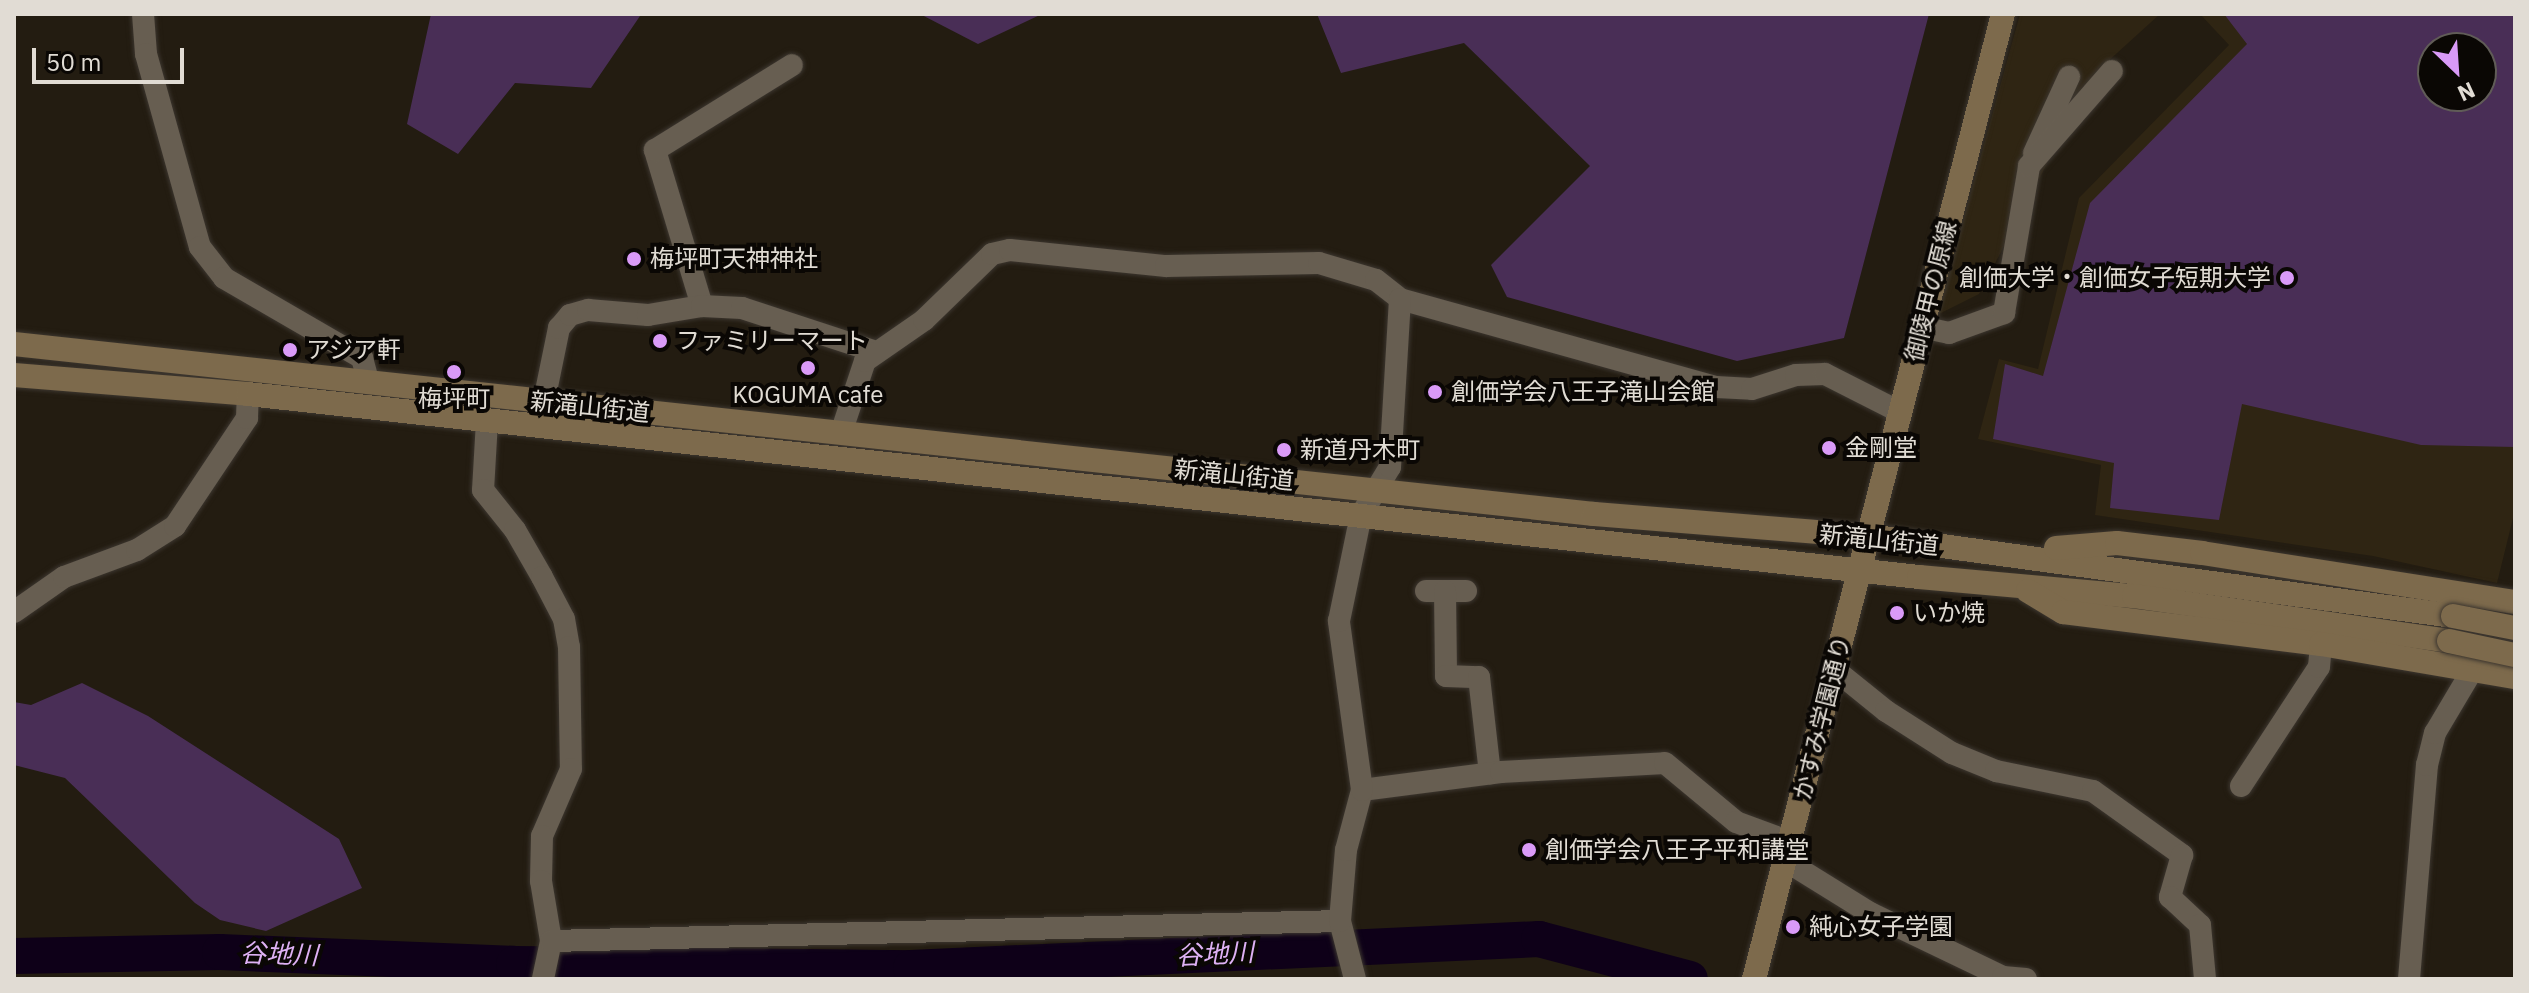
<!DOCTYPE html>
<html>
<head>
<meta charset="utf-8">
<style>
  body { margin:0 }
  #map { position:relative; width:2529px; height:993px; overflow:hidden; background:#231c11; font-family:"IBM Plex Sans","Noto Sans JP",sans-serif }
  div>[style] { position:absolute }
  .built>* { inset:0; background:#2f2513 }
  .green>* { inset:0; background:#492e56 }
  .river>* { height:36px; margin:-18px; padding:0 18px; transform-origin:18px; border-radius:18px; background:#0e0018 }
  .roads { filter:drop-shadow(0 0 2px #3c362f) drop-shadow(0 0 2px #3c362f) }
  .street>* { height:22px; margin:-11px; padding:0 11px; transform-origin:11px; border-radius:11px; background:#675e51 }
  .secondary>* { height:24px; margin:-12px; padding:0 12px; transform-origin:12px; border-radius:12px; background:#7d6a4c }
  .bridges { filter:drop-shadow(0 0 2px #3c362f) drop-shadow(0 0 2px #3c362f) }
  .secondary-bridge>* { height:24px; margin:-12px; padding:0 12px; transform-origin:12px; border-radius:12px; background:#7d6a4c }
  .dots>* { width:22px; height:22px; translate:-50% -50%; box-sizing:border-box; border:4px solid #0a0704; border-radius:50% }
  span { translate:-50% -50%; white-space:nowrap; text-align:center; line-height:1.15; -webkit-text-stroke:8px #0a0704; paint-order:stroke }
  .poi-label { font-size:24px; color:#e1dcd4 }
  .left { translate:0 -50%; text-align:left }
  .right { translate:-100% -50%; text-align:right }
  .street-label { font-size:24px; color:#e1dcd4 }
  .water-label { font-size:26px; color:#deb1f4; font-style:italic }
  .frame { position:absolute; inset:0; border:16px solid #e1dcd4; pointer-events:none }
  .north { position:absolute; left:2417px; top:32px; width:80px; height:80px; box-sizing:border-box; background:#0a0704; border:2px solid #605c57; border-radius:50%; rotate:155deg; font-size:22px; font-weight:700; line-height:32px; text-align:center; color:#e1dcd4 }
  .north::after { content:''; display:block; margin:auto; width:28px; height:36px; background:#d99af7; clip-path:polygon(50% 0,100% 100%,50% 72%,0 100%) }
  .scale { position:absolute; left:32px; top:48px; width:152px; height:36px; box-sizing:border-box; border:4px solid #e1dcd4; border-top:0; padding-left:10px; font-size:24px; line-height:28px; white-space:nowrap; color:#e1dcd4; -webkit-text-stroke:6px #0a0704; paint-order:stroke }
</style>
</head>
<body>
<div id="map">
  <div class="built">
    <i style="clip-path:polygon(2020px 14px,2160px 14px,2094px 74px,1979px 294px,1937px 315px)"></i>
    <i style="clip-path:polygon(evenodd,2200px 14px,2515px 14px,2515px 510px,2497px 583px,2373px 556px,2095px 515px,2101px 465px,1978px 439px,1999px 359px,2038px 369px,2079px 198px,2229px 45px,2200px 14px,2433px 48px,2481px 48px,2481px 96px,2433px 96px,2433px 48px)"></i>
  </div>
  <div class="green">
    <i style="clip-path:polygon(431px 14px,636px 14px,640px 16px,591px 88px,515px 83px,458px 154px,407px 124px)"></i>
    <i style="clip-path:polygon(920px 14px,1042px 14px,978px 44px)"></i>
    <i style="clip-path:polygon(1317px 14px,1929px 14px,1844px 338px,1737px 361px,1507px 297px,1491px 265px,1590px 166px,1464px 43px,1341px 73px)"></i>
    <i style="clip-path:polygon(evenodd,2224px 14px,2515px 14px,2515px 447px,2421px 445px,2242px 404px,2219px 520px,2110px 508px,2114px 463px,1993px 439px,2005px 364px,2043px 376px,2090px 203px,2247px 44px,2224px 14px,2481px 48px,2481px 96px,2433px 96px,2433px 48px,2481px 48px)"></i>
    <i style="clip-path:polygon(82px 683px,148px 716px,339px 839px,362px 888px,266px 931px,220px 920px,195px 903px,65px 778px,14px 765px,14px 702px,31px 705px)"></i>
  </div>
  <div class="river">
    <i style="left:14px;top:956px;width:206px;rotate:-1.1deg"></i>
    <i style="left:220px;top:952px;width:294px;rotate:2.3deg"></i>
    <i style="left:514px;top:964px;width:397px;rotate:0.6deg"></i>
    <i style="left:911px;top:968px;width:629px;rotate:-2.64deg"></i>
    <i style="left:1539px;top:939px;width:156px;rotate:14.8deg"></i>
  </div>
  <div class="roads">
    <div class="street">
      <i style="left:143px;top:14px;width:40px;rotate:85.7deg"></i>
      <i style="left:146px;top:54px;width:200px;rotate:74.4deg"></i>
      <i style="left:200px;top:247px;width:39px;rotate:52deg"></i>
      <i style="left:224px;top:278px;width:160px;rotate:30.1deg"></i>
      <i style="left:362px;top:358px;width:24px;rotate:75deg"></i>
      <i style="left:2034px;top:153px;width:84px;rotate:-65.3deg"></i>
      <i style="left:702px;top:306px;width:163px;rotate:-106.8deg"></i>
      <i style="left:655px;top:150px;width:161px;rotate:-31.8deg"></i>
      <i style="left:1921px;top:327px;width:29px;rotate:12deg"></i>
      <i style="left:1949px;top:333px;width:59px;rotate:-20deg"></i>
      <i style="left:2004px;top:313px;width:149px;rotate:-80.3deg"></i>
      <i style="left:2029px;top:166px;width:126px;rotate:-48.9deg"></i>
      <i style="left:544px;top:401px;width:75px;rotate:-78.4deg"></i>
      <i style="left:559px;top:328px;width:17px;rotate:-50deg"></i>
      <i style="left:570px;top:315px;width:19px;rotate:-16deg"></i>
      <i style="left:588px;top:310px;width:60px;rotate:4.8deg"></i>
      <i style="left:648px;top:315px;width:55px;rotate:-9.5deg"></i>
      <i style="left:702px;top:306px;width:40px;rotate:2.9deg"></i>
      <i style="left:742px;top:308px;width:142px;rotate:18.1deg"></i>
      <i style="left:487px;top:421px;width:69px;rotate:93.3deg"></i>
      <i style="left:483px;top:490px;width:51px;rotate:51.3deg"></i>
      <i style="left:515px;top:530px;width:54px;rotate:60.1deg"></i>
      <i style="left:542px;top:577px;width:47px;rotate:62.4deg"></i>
      <i style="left:564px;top:619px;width:28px;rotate:80deg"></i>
      <i style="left:569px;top:647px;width:122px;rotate:89.1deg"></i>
      <i style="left:571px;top:769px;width:73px;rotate:113.4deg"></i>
      <i style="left:542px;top:836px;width:45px;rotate:91.3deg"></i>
      <i style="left:541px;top:881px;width:61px;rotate:80.5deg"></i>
      <i style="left:551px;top:941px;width:39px;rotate:102deg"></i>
      <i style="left:841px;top:433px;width:76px;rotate:-71.6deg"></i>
      <i style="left:865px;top:361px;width:72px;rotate:-34.8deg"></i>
      <i style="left:924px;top:320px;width:95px;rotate:-44.1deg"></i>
      <i style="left:992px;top:254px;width:18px;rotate:-13deg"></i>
      <i style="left:1010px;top:250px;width:157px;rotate:5.9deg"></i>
      <i style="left:1166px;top:266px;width:153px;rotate:-1.1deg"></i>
      <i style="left:1319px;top:263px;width:59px;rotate:16.6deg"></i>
      <i style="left:1376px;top:280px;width:31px;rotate:38deg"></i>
      <i style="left:1400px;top:299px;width:328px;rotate:15.6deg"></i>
      <i style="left:1716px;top:387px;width:36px;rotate:3deg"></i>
      <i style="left:1752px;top:389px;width:46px;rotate:-17.7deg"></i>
      <i style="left:1796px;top:375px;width:29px;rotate:-2deg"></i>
      <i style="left:1825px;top:374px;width:84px;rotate:26.9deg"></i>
      <i style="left:1426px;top:591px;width:40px"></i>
      <i style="left:1445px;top:591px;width:85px;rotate:89.3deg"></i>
      <i style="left:1446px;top:676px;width:33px;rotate:2deg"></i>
      <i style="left:1479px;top:677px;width:97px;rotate:83.5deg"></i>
      <i style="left:14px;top:612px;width:61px;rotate:-35deg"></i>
      <i style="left:64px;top:577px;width:78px;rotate:-20.3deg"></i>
      <i style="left:137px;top:550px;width:45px;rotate:-32.3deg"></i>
      <i style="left:175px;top:526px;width:130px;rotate:-56.3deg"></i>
      <i style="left:247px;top:418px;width:24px;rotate:-88deg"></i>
      <i style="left:1834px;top:669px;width:67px;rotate:38.9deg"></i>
      <i style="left:1886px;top:711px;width:78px;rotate:32.5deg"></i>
      <i style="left:1952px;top:753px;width:48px;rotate:22.2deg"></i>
      <i style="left:1996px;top:771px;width:99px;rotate:11.7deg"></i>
      <i style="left:2093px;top:791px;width:110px;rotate:35.7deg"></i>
      <i style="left:2182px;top:855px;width:44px;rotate:105.9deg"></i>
      <i style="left:2170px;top:897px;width:41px;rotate:43deg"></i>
      <i style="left:2200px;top:925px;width:54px;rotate:84.7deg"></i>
      <i style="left:2241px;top:786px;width:142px;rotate:-56.8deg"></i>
      <i style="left:2319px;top:667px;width:23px;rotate:-85deg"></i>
      <i style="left:1362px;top:790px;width:140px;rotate:-7.4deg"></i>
      <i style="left:1501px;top:772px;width:164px;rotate:-3.1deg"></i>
      <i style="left:1665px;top:763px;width:92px;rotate:39.7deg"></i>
      <i style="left:1736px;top:822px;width:58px;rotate:20.3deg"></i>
      <i style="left:1786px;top:861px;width:99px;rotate:31.8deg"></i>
      <i style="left:1870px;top:913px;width:148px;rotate:25.7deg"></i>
      <i style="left:2003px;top:977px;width:23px;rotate:5deg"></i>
      <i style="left:551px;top:941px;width:789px;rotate:-1.45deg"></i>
      <i style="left:1355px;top:979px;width:60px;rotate:-104.5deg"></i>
      <i style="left:1340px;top:921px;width:71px;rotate:-85.2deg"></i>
      <i style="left:1346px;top:850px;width:62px;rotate:-75.1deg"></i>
      <i style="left:1362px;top:790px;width:171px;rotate:-97.8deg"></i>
      <i style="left:1339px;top:621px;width:108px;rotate:-78.3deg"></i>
      <i style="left:1361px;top:515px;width:56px;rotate:-58.9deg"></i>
      <i style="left:1390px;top:467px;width:168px;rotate:-86.6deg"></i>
      <i style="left:2409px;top:979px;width:215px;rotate:-85.2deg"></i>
      <i style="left:2427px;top:765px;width:33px;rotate:-76deg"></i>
      <i style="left:2435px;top:733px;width:74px;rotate:-59.3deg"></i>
      <i style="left:2473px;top:669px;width:13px;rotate:-81deg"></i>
    </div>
    <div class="secondary">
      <i style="left:14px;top:344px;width:1589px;rotate:6.14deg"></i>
      <i style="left:1594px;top:514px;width:276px;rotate:4.6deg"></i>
      <i style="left:1869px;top:536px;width:589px;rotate:7.8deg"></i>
      <i style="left:14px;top:375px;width:235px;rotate:4.6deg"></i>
      <i style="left:248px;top:394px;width:1681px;rotate:6.25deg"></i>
      <i style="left:1919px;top:577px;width:216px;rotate:5.1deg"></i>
      <i style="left:2134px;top:596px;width:318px;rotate:8.1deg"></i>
      <i style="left:2056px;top:548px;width:61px;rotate:-4.7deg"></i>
      <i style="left:2117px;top:543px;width:86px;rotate:6.7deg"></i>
      <i style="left:2202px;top:553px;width:317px;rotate:8.9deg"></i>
      <i style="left:2028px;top:591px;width:41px;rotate:31deg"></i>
      <i style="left:2063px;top:612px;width:260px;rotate:7.1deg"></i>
      <i style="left:2321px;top:644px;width:197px;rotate:9.7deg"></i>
      <i style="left:1754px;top:979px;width:997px;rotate:-75.53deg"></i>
    </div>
  </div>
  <div class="bridges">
    <div class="secondary-bridge">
      <i style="left:2453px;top:616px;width:63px;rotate:11deg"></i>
      <i style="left:2449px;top:641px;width:67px;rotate:12deg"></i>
    </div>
  </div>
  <div class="dots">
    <i style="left:634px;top:259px;background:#d99af7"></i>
    <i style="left:2287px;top:278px;background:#d99af7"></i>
    <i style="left:660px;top:341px;background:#d99af7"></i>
    <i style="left:290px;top:350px;background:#d99af7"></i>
    <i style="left:808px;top:368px;background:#d99af7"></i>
    <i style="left:454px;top:372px;background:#d99af7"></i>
    <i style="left:1435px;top:392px;background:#d99af7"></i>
    <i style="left:1829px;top:448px;background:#d99af7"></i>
    <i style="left:1284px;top:450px;background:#d99af7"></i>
    <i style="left:1897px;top:613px;background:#d99af7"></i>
    <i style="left:1529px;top:850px;background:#d99af7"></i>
    <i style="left:1793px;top:927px;background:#d99af7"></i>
  </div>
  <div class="poi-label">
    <span class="left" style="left:650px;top:259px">梅坪町天神神社</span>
    <span class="right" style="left:2271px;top:278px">創価大学・創価女子短期大学</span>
    <span class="left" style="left:676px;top:341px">ファミリーマート</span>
    <span class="left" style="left:306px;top:350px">アジア軒</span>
    <span class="left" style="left:1451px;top:392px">創価学会八王子滝山会館</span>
    <span style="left:808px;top:395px">KOGUMA cafe</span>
    <span style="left:454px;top:399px">梅坪町</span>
    <span class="left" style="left:1845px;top:448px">金剛堂</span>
    <span class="left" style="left:1300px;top:450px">新道丹木町</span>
    <span class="left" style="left:1913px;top:613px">いか焼</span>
    <span class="left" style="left:1545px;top:850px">創価学会八王子平和講堂</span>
    <span class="left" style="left:1809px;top:927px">純心女子学園</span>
  </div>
  <div class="street-label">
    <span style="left:1931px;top:291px;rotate:-76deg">御陵甲の原線</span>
    <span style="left:590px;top:407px;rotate:6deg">新滝山街道</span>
    <span style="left:1234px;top:475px;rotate:6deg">新滝山街道</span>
    <span style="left:1879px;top:540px;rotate:6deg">新滝山街道</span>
    <span style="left:1822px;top:718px;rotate:-76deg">かすみ学園通り</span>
  </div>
  <div class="water-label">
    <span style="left:279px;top:954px;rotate:2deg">谷地川</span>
    <span style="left:1215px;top:954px;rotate:-3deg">谷地川</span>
  </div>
  <div class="frame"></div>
  <div class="north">N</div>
  <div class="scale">50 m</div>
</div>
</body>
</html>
